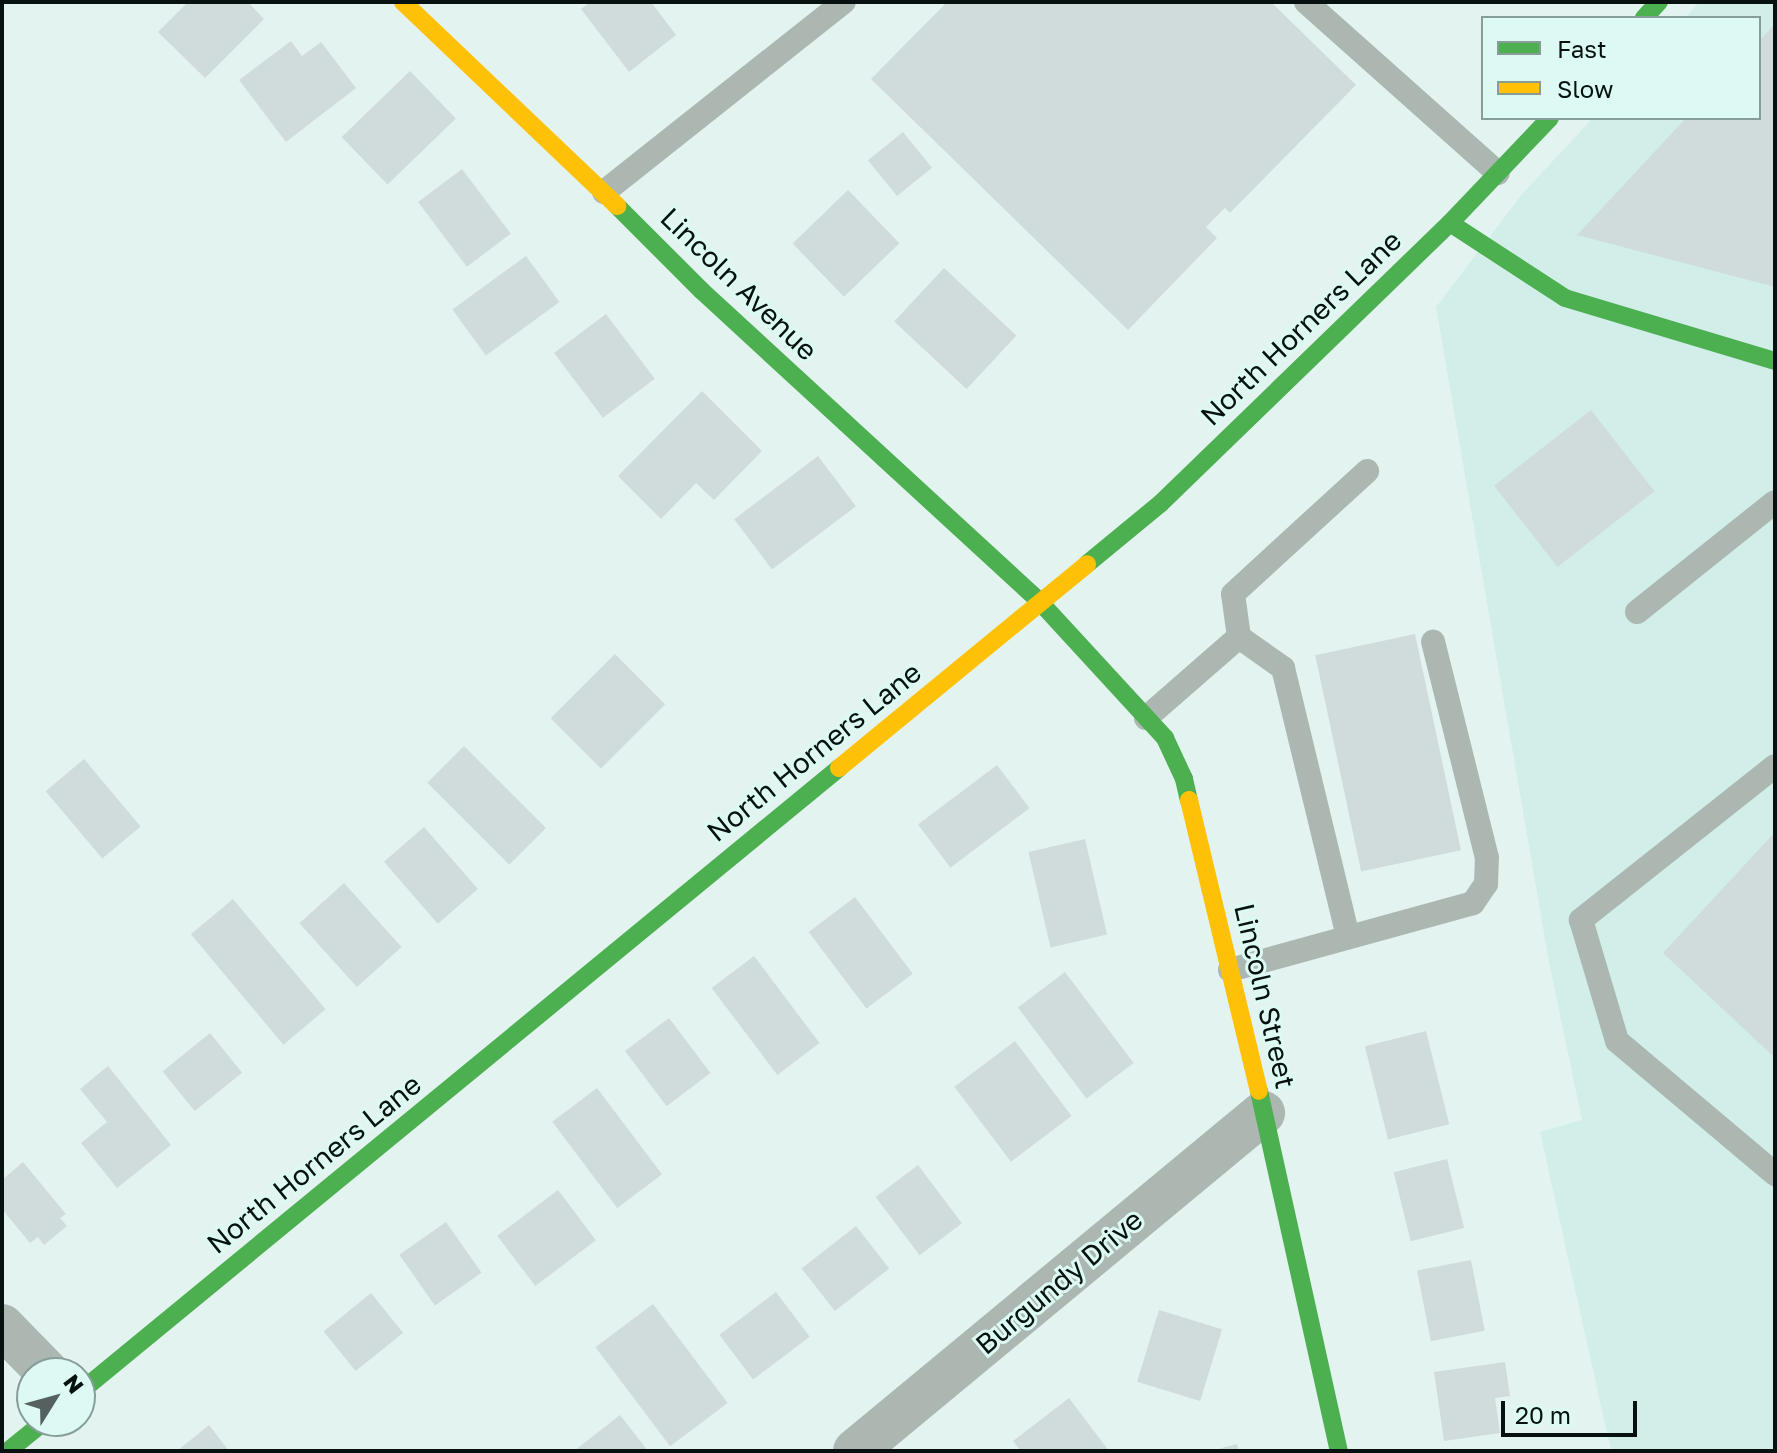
<!DOCTYPE html>
<html>
<head>
<meta charset="utf-8">
<style>
  body { margin:0 }
  #map { position:relative; width:1777px; height:1453px; overflow:hidden; background:#e3f3f0; font-family:"Golos Text",sans-serif }
  div>[style] { position:absolute }
  .built>* { inset:0; background:#d2eee9 }
  .building>* { inset:0; background:#d0dcdc; transform-origin:0 0 }
  .lane>* { height:24px; margin:-12px; padding:0 12px; transform-origin:12px; border-radius:12px; background:#acb7b2 }
  .street>* { height:44px; margin:-22px; padding:0 22px; transform-origin:22px; border-radius:22px; background:#acb7b2 }
  .fast>* { height:18px; margin:-9px; padding:0 9px; transform-origin:9px; border-radius:9px; background:#4caf50 }
  .slow>* { height:18px; margin:-9px; padding:0 9px; transform-origin:9px; border-radius:9px; background:#ffc107 }
  span { translate:-50% -50%; white-space:nowrap; text-align:center; line-height:1.15; -webkit-text-stroke:6px #dcfaf3; paint-order:stroke }
  .street-label { font-size:28px; color:#071210 }
  .frame { position:absolute; inset:0; border:4px solid #071210; pointer-events:none }
  .legend { position:absolute; left:1481px; top:16px; width:280px; height:104px; box-sizing:border-box; background:#dcfaf3; border:2px solid #879d98; margin:0; padding:10px 14px; list-style:none; font-size:24px; color:#071210 }
  .legend li { display:flex; align-items:center; gap:16px; height:40px }
  .legend b { width:40px; border:2px solid #879d98 }
  .north { position:absolute; left:16px; top:1357px; width:80px; height:80px; box-sizing:border-box; background:#dcfaf3; border:2px solid #879d98; border-radius:50%; rotate:53deg; font-size:22px; font-weight:700; line-height:32px; text-align:center; color:#071210 }
  .north::after { content:''; display:block; margin:auto; width:28px; height:36px; background:#54615e; clip-path:polygon(50% 0,100% 100%,50% 72%,0 100%) }
  .scale { position:absolute; left:1501px; top:1401px; width:136px; height:36px; box-sizing:border-box; border:4px solid #071210; border-top:0; padding-left:10px; font-size:24px; line-height:28px; white-space:nowrap; color:#071210; -webkit-text-stroke:6px #dcfaf3; paint-order:stroke }
</style>
</head>
<body>
<div id="map">
  <div class="built">
    <i style="clip-path:polygon(1699px 2px,1775px 2px,1775px 1451px,1611px 1451px,1540px 1132px,1582px 1120px,1549px 962px,1436px 307px,1523px 193px,1593px 118px,1759px 118px,1759px 18px,1685px 18px)"></i>
  </div>
  <div class="building">
    <i style="clip-path:polygon(188px 2px,248px 2px,264px 19px,205px 78px,158px 32px)"></i>
    <i style="clip-path:polygon(590px 2px,651px 2px,676px 35px,629px 72px,581px 9px)"></i>
    <i style="clip-path:polygon(947px 2px,1271px 2px,1356px 85px,1230px 213px,1225px 208px,1206px 227px,1217px 238px,1128px 330px,871px 79px)"></i>
    <i style="clip-path:polygon(1775px 24px,1775px 287px,1577px 235px,1686px 118px,1759px 118px,1759px 41px)"></i>
    <i style="clip-path:polygon(291px 41px,302px 56px,321px 42px,356px 88px,286px 142px,239px 80px)"></i>
    <i style="left:410px;top:71px;width:66px;height:95px;rotate:46deg"></i>
    <i style="left:903px;top:132px;width:46px;height:45px;rotate:51deg"></i>
    <i style="left:462px;top:169px;width:81px;height:55px;rotate:53deg"></i>
    <i style="left:848px;top:190px;width:74px;height:77px;rotate:46deg"></i>
    <i style="left:526px;top:256px;width:57px;height:91px;rotate:54deg"></i>
    <i style="left:944px;top:268px;width:99px;height:73px;rotate:43deg"></i>
    <i style="left:606px;top:314px;width:81px;height:65px;rotate:53deg"></i>
    <i style="clip-path:polygon(702px 391px,762px 451px,714px 500px,696px 483px,661px 519px,618px 476px)"></i>
    <i style="left:1591px;top:410px;width:103px;height:123px;rotate:52deg"></i>
    <i style="left:818px;top:456px;width:63px;height:105px;rotate:53deg"></i>
    <i style="left:1415px;top:634px;width:221px;height:102px;rotate:78deg"></i>
    <i style="left:615px;top:654px;width:71px;height:91px;rotate:45deg"></i>
    <i style="left:464px;top:746px;width:116px;height:52px;rotate:45deg"></i>
    <i style="left:84px;top:759px;width:88px;height:50px;rotate:50deg"></i>
    <i style="left:997px;top:765px;width:54px;height:99px;rotate:53deg"></i>
    <i style="left:424px;top:827px;width:82px;height:53px;rotate:49deg"></i>
    <i style="clip-path:polygon(1775px 832px,1775px 1058px,1663px 953px)"></i>
    <i style="left:1085px;top:839px;width:98px;height:58px;rotate:77deg"></i>
    <i style="left:344px;top:883px;width:86px;height:60px;rotate:48deg"></i>
    <i style="left:855px;top:897px;width:96px;height:58px;rotate:53deg"></i>
    <i style="left:233px;top:899px;width:144px;height:55px;rotate:50deg"></i>
    <i style="left:754px;top:956px;width:109px;height:53px;rotate:53deg"></i>
    <i style="left:1065px;top:972px;width:114px;height:59px;rotate:53deg"></i>
    <i style="left:669px;top:1018px;width:69px;height:55px;rotate:53deg"></i>
    <i style="left:1426px;top:1031px;width:96px;height:63px;rotate:76deg"></i>
    <i style="left:210px;top:1033px;width:51px;height:61px;rotate:51deg"></i>
    <i style="left:1015px;top:1041px;width:94px;height:76px;rotate:53deg"></i>
    <i style="clip-path:polygon(108px 1066px,171px 1145px,117px 1188px,81px 1143px,107px 1122px,80px 1089px)"></i>
    <i style="left:597px;top:1088px;width:108px;height:56px;rotate:53deg"></i>
    <i style="left:1447px;top:1159px;width:71px;height:55px;rotate:76deg"></i>
    <i style="clip-path:polygon(23px 1162px,66px 1214px,60px 1218px,67px 1226px,44px 1245px,38px 1237px,30px 1243px,2px 1209px,2px 1180px)"></i>
    <i style="left:918px;top:1165px;width:73px;height:53px;rotate:53deg"></i>
    <i style="left:558px;top:1190px;width:63px;height:76px;rotate:53deg"></i>
    <i style="left:446px;top:1222px;width:62px;height:57px;rotate:55deg"></i>
    <i style="left:856px;top:1226px;width:54px;height:69px;rotate:52deg"></i>
    <i style="left:1471px;top:1260px;width:72px;height:55px;rotate:79deg"></i>
    <i style="left:776px;top:1292px;width:56px;height:71px;rotate:53deg"></i>
    <i style="left:371px;top:1293px;width:51px;height:61px;rotate:51deg"></i>
    <i style="left:653px;top:1304px;width:124px;height:72px;rotate:53deg"></i>
    <i style="left:1159px;top:1310px;width:66px;height:75px;rotate:17deg"></i>
    <i style="clip-path:polygon(1505px 1362px,1510px 1396px,1495px 1398px,1500px 1433px,1444px 1441px,1434px 1372px)"></i>
    <i style="clip-path:polygon(1069px 1398px,1109px 1451px,1021px 1451px,1013px 1441px)"></i>
    <i style="clip-path:polygon(620px 1415px,648px 1451px,574px 1451px)"></i>
    <i style="clip-path:polygon(209px 1425px,229px 1451px,177px 1451px)"></i>
    <i style="clip-path:polygon(1237px 1444px,1239px 1451px,1215px 1451px,1214px 1450px)"></i>
  </div>
  <div class="lane">
    <i style="left:1306px;top:2px;width:257px;rotate:41.7deg"></i>
    <i style="left:604px;top:192px;width:306px;rotate:-38.4deg"></i>
    <i style="left:1637px;top:612px;width:176px;rotate:-38.6deg"></i>
    <i style="left:1239px;top:637px;width:54px;rotate:35.2deg"></i>
    <i style="left:1283px;top:668px;width:277px;rotate:76.4deg"></i>
    <i style="left:1146px;top:718px;width:123px;rotate:-41.1deg"></i>
    <i style="left:1239px;top:637px;width:43px;rotate:-97.9deg"></i>
    <i style="left:1233px;top:594px;width:182px;rotate:-42.5deg"></i>
    <i style="left:1775px;top:766px;width:248px;rotate:141.6deg"></i>
    <i style="left:1581px;top:920px;width:126px;rotate:73.4deg"></i>
    <i style="left:1617px;top:1041px;width:207px;rotate:40.1deg"></i>
    <i style="left:1230px;top:970px;width:252px;rotate:-15.4deg"></i>
    <i style="left:1473px;top:903px;width:23px;rotate:-56deg"></i>
    <i style="left:1486px;top:884px;width:26px;rotate:-88deg"></i>
    <i style="left:1487px;top:858px;width:223px;rotate:-104deg"></i>
  </div>
  <div class="street">
    <i style="left:2px;top:1326px;width:66px;rotate:45.6deg"></i>
    <i style="left:855px;top:1451px;width:530px;rotate:-39.64deg"></i>
  </div>
  <div class="fast">
    <i style="left:1644px;top:18px;width:22px;rotate:-47deg"></i>
    <i style="left:617px;top:206px;width:120px;rotate:45deg"></i>
    <i style="left:702px;top:291px;width:459px;rotate:42.6deg"></i>
    <i style="left:1040px;top:602px;width:185px;rotate:47.4deg"></i>
    <i style="left:1165px;top:738px;width:45px;rotate:65.1deg"></i>
    <i style="left:1184px;top:779px;width:22px;rotate:77deg"></i>
    <i style="left:1450px;top:223px;width:137px;rotate:33.1deg"></i>
    <i style="left:1565px;top:298px;width:219px;rotate:16.7deg"></i>
    <i style="left:1087px;top:564px;width:96px;rotate:-39.5deg"></i>
    <i style="left:1161px;top:503px;width:402px;rotate:-44.1deg"></i>
    <i style="left:1450px;top:223px;width:145px;rotate:-46.4deg"></i>
    <i style="left:1259px;top:1091px;width:369px;rotate:77.5deg"></i>
    <i style="left:80px;top:1392px;width:983px;rotate:-39.42deg"></i>
    <i style="left:8px;top:1451px;width:48px;rotate:-39deg"></i>
  </div>
  <div class="slow">
    <i style="left:403px;top:2px;width:296px;rotate:43.6deg"></i>
    <i style="left:839px;top:768px;width:321px;rotate:-39.4deg"></i>
    <i style="left:1189px;top:800px;width:299px;rotate:76.5deg"></i>
  </div>
  <div class="street-label">
    <span style="left:739px;top:284px;rotate:44deg">Lincoln Avenue</span>
    <span style="left:1301px;top:328px;rotate:-44deg">North Horners Lane</span>
    <span style="left:814px;top:752px;rotate:-39deg">North Horners Lane</span>
    <span style="left:1265px;top:996px;rotate:77deg">Lincoln Street</span>
    <span style="left:314px;top:1164px;rotate:-39deg">North Horners Lane</span>
    <span style="left:1059px;top:1282px;rotate:-40deg">Burgundy Drive</span>
  </div>
  <div class="frame"></div>
  <ul class="legend">
  <li><b style="height:10px;background:#4caf50"></b>Fast</li>
  <li><b style="height:10px;background:#ffc107"></b>Slow</li>
  </ul>
  <div class="north">N</div>
  <div class="scale">20 m</div>
</div>
</body>
</html>
